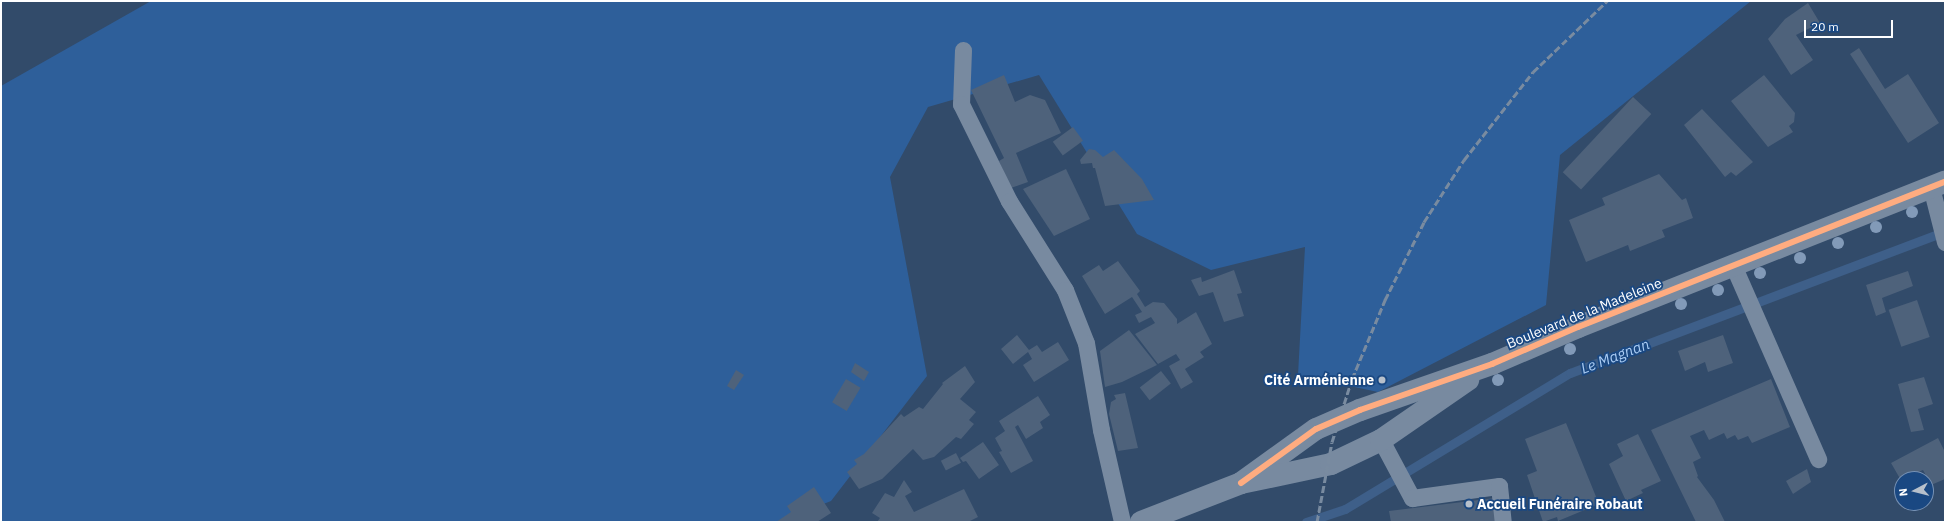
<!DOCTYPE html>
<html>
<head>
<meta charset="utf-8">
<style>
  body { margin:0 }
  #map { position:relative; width:1946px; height:523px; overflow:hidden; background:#324b6a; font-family:"IBM Plex Sans",sans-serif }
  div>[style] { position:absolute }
  .green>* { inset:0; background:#2e5f9a }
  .stream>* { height:9px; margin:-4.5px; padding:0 4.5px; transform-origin:4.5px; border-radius:4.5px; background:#3e5f89 }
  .building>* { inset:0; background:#4e627b; transform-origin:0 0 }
  .service>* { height:17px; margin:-8.5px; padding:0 8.5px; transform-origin:8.5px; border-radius:8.5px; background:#788aa0 }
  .tertiary>* { height:22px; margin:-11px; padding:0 11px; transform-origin:11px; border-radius:11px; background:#788aa0 }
  .rail>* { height:3px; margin-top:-1.5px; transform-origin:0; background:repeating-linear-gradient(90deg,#798ba0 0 7px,transparent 0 10px) }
  .cycleway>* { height:6px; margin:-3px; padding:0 3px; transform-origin:3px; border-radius:3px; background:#ffac80 }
  .trees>* { width:12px; height:12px; margin:-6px; border-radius:50%; background:#829ab8 }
  .dots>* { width:11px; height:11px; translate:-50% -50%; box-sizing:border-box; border:2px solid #1a4882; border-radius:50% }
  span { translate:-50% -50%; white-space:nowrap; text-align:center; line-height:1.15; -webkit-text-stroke:3.5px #1a4882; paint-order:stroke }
  .street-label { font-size:14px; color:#fff }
  .poi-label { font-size:14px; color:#fff; font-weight:700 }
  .right { translate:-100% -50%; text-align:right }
  .left { translate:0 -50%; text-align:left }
  .water-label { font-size:15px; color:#a9cbf3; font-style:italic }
  .frame { position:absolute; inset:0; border:2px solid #fff; pointer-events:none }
  .north { position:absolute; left:1894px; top:471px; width:40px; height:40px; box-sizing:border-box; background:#1a4882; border:1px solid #7691b4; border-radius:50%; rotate:263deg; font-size:11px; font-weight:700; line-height:16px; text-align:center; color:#fff }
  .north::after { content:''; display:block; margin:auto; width:14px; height:18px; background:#b7c0cb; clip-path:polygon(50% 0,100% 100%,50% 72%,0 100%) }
  .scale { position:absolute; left:1804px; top:20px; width:89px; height:18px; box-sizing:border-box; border:2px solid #fff; border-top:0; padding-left:5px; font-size:12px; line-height:14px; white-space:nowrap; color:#fff; -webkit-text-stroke:3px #1a4882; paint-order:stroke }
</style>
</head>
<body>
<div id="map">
  <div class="green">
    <i style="clip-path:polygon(151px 1px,1751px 1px,1560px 155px,1546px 305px,1378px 392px,1298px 375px,1305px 247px,1211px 270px,1137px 234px,1039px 75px,928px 107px,890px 177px,927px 376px,831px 501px,778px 522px,1px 522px,1px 86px)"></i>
  </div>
  <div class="stream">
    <i style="left:1306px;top:522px;width:41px;rotate:-18.4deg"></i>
    <i style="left:1345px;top:509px;width:263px;rotate:-31.2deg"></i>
    <i style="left:1570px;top:373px;width:401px;rotate:-20.7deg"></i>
  </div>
  <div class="building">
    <i style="clip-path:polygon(1808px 3px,1820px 23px,1796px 35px,1813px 60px,1791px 75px,1768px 39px,1785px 19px)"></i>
    <i style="clip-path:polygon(1859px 48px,1885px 89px,1908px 74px,1939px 123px,1908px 143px,1850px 54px)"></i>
    <i style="clip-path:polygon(1004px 75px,1015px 102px,1030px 95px,1045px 100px,1061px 133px,1016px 153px,1028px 182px,1011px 188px,999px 161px,1004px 158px,971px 90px)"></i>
    <i style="clip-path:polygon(1764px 75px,1795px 113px,1794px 122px,1789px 126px,1793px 132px,1768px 147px,1731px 101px)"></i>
    <i style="left:1633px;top:97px;width:25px;height:103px;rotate:43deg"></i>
    <i style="clip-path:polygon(1702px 109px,1753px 162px,1736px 176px,1731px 172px,1725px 177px,1684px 125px)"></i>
    <i style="left:1073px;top:127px;width:17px;height:25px;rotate:54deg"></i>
    <i style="clip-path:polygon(1089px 149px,1095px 150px,1103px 157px,1114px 150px,1142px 179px,1154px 200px,1105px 206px,1095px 168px,1093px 168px,1092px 163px,1081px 164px,1080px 160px)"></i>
    <i style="clip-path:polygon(1066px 169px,1090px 219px,1054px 236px,1023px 189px)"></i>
    <i style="clip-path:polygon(1659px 174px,1682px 200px,1686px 198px,1693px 218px,1662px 230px,1665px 237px,1630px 251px,1628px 245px,1586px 262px,1569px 220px,1605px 205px,1602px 198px)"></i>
    <i style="clip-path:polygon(1118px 261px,1140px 291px,1137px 294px,1145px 307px,1153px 302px,1164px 303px,1177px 319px,1177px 324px,1196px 312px,1212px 344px,1200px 352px,1204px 357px,1185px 369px,1193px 382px,1181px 389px,1169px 366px,1180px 360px,1176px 354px,1158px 364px,1135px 334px,1155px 323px,1151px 317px,1139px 323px,1135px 315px,1142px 312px,1132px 297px,1105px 314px,1082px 276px,1099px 265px,1103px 271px)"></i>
    <i style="clip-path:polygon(1234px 270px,1242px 293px,1237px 294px,1244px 316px,1224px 322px,1213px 292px,1199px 296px,1191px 280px,1201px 277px,1202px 282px)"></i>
    <i style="clip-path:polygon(1908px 271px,1913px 286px,1882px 298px,1886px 312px,1876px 316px,1866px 285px)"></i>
    <i style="left:1917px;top:300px;width:39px;height:30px;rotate:71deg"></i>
    <i style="clip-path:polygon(1129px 330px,1157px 365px,1122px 382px,1105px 387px,1100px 351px)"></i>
    <i style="clip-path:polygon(1017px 335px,1029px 350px,1037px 345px,1042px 352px,1058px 342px,1069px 360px,1034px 382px,1023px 365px,1032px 359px,1028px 352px,1013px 364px,1001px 349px)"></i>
    <i style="clip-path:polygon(1723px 335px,1733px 363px,1708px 372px,1705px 362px,1685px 371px,1678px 351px)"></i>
    <i style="clip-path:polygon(855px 363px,869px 372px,864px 381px,851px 372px)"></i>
    <i style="clip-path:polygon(965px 366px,975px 382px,960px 399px,976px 412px,969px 420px,974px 424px,961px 439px,956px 437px,934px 457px,923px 460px,913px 449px,882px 479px,859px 489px,847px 472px,857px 464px,854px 460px,864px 454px,901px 414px,904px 417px,919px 407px,923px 409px,943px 384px,942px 383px)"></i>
    <i style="clip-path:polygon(736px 370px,744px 375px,734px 390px,727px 386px)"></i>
    <i style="left:1161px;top:371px;width:16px;height:27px;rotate:52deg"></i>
    <i style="clip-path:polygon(1924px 377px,1933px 404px,1918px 409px,1924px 430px,1911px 432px,1898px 384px)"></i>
    <i style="left:846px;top:379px;width:17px;height:27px;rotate:31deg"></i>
    <i style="clip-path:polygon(1771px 379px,1790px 427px,1752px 443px,1748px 436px,1738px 440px,1735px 435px,1727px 439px,1724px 433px,1709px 440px,1704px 430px,1690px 436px,1701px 458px,1693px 462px,1698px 476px,1697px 477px,1714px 500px,1725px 522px,1696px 522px,1651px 430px)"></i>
    <i style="clip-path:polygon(1125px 393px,1138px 448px,1118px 451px,1109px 414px,1111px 402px,1116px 399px,1114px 395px)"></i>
    <i style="clip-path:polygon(1038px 396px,1050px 415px,1040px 422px,1043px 428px,1026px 439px,1018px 425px,1015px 427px,1033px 461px,1011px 473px,999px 452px,1002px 451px,995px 438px,1005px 431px,999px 421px)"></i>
    <i style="clip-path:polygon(1566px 423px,1599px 504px,1558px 521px,1557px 517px,1543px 522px,1527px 475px,1537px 471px,1525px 439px)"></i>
    <i style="clip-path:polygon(1638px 434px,1661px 481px,1641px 490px,1643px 493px,1626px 501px,1609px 464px,1623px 456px,1617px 444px)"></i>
    <i style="clip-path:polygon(1938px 438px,1945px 452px,1945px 479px,1931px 485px,1923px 470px,1902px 479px,1902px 482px,1891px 463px)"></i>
    <i style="clip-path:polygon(983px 442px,999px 465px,979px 479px,966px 461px,963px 462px,960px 458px)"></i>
    <i style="left:956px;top:453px;width:11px;height:17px;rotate:63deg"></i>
    <i style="clip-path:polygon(1807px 469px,1811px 482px,1793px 494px,1786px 481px)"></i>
    <i style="clip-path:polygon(904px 480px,912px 492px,905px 496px,914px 512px,964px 489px,978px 517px,968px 522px,877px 522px,880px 518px,872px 513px,885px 493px,894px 497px)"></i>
    <i style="clip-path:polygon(814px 487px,831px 513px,817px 522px,776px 522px,791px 512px,787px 506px)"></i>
    <i style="clip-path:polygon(1495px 498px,1498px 522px,1391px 522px,1389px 511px)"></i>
  </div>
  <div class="service">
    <i style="left:963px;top:50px;width:54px;rotate:92.1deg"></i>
    <i style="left:961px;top:104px;width:108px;rotate:63.7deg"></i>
    <i style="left:1009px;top:201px;width:105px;rotate:57.8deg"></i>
    <i style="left:1065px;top:290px;width:57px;rotate:68.4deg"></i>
    <i style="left:1086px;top:343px;width:88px;rotate:80.2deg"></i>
    <i style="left:1101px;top:430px;width:94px;rotate:77.1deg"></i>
    <i style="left:1931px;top:187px;width:57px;rotate:75.7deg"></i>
    <i style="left:1733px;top:265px;width:212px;rotate:66.3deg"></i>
    <i style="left:1381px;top:440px;width:66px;rotate:61.9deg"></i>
    <i style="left:1412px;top:498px;width:88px;rotate:-7.9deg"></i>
    <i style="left:1499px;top:486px;width:36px;rotate:84deg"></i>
  </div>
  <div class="tertiary">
    <i style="left:1241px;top:483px;width:92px;rotate:-35.8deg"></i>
    <i style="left:1316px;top:429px;width:48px;rotate:-23.4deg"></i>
    <i style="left:1360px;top:410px;width:140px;rotate:-19.2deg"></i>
    <i style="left:1492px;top:364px;width:94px;rotate:-23.3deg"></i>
    <i style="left:1578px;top:327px;width:395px;rotate:-21.6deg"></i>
    <i style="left:1141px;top:522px;width:107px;rotate:-21.3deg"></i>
    <i style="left:1241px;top:483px;width:92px;rotate:-11.9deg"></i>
    <i style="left:1331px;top:464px;width:55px;rotate:-25.6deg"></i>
    <i style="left:1381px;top:440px;width:106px;rotate:-34.6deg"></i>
  </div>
  <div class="rail">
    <i style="left:1317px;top:522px;width:81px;rotate:-79.4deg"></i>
    <i style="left:1332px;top:442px;width:66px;rotate:-72.4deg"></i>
    <i style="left:1352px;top:379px;width:86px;rotate:-67.3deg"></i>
    <i style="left:1385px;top:300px;width:87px;rotate:-63.4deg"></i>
    <i style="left:1424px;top:222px;width:74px;rotate:-57.2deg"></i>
    <i style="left:1464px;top:160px;width:112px;rotate:-51.9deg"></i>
    <i style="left:1533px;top:72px;width:103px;rotate:-43.8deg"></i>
  </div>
  <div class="cycleway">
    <i style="left:1241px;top:483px;width:92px;rotate:-35.8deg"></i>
    <i style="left:1316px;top:429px;width:48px;rotate:-23.4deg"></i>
    <i style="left:1360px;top:410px;width:140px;rotate:-19.2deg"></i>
    <i style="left:1492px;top:364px;width:94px;rotate:-23.3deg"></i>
    <i style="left:1578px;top:327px;width:395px;rotate:-21.6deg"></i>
  </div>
  <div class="trees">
    <i style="left:1912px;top:212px"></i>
    <i style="left:1876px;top:227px"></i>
    <i style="left:1838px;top:243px"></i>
    <i style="left:1800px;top:258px"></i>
    <i style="left:1760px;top:273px"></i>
    <i style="left:1718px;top:290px"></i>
    <i style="left:1681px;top:304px"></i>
    <i style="left:1570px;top:349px"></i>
    <i style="left:1498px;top:380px"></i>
  </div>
  <div class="dots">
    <i style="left:1382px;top:380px;background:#b7c0cb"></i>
    <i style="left:1469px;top:504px;background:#b7c0cb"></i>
  </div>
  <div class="street-label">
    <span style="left:1584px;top:313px;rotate:-22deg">Boulevard de la Madeleine</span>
  </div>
  <div class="poi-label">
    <span class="right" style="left:1374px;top:380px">Cité Arménienne</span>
    <span class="left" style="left:1477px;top:504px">Accueil Funéraire Robaut</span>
  </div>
  <div class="water-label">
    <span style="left:1615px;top:356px;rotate:-21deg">Le Magnan</span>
  </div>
  <div class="frame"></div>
  <div class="north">N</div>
  <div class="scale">20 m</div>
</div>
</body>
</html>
